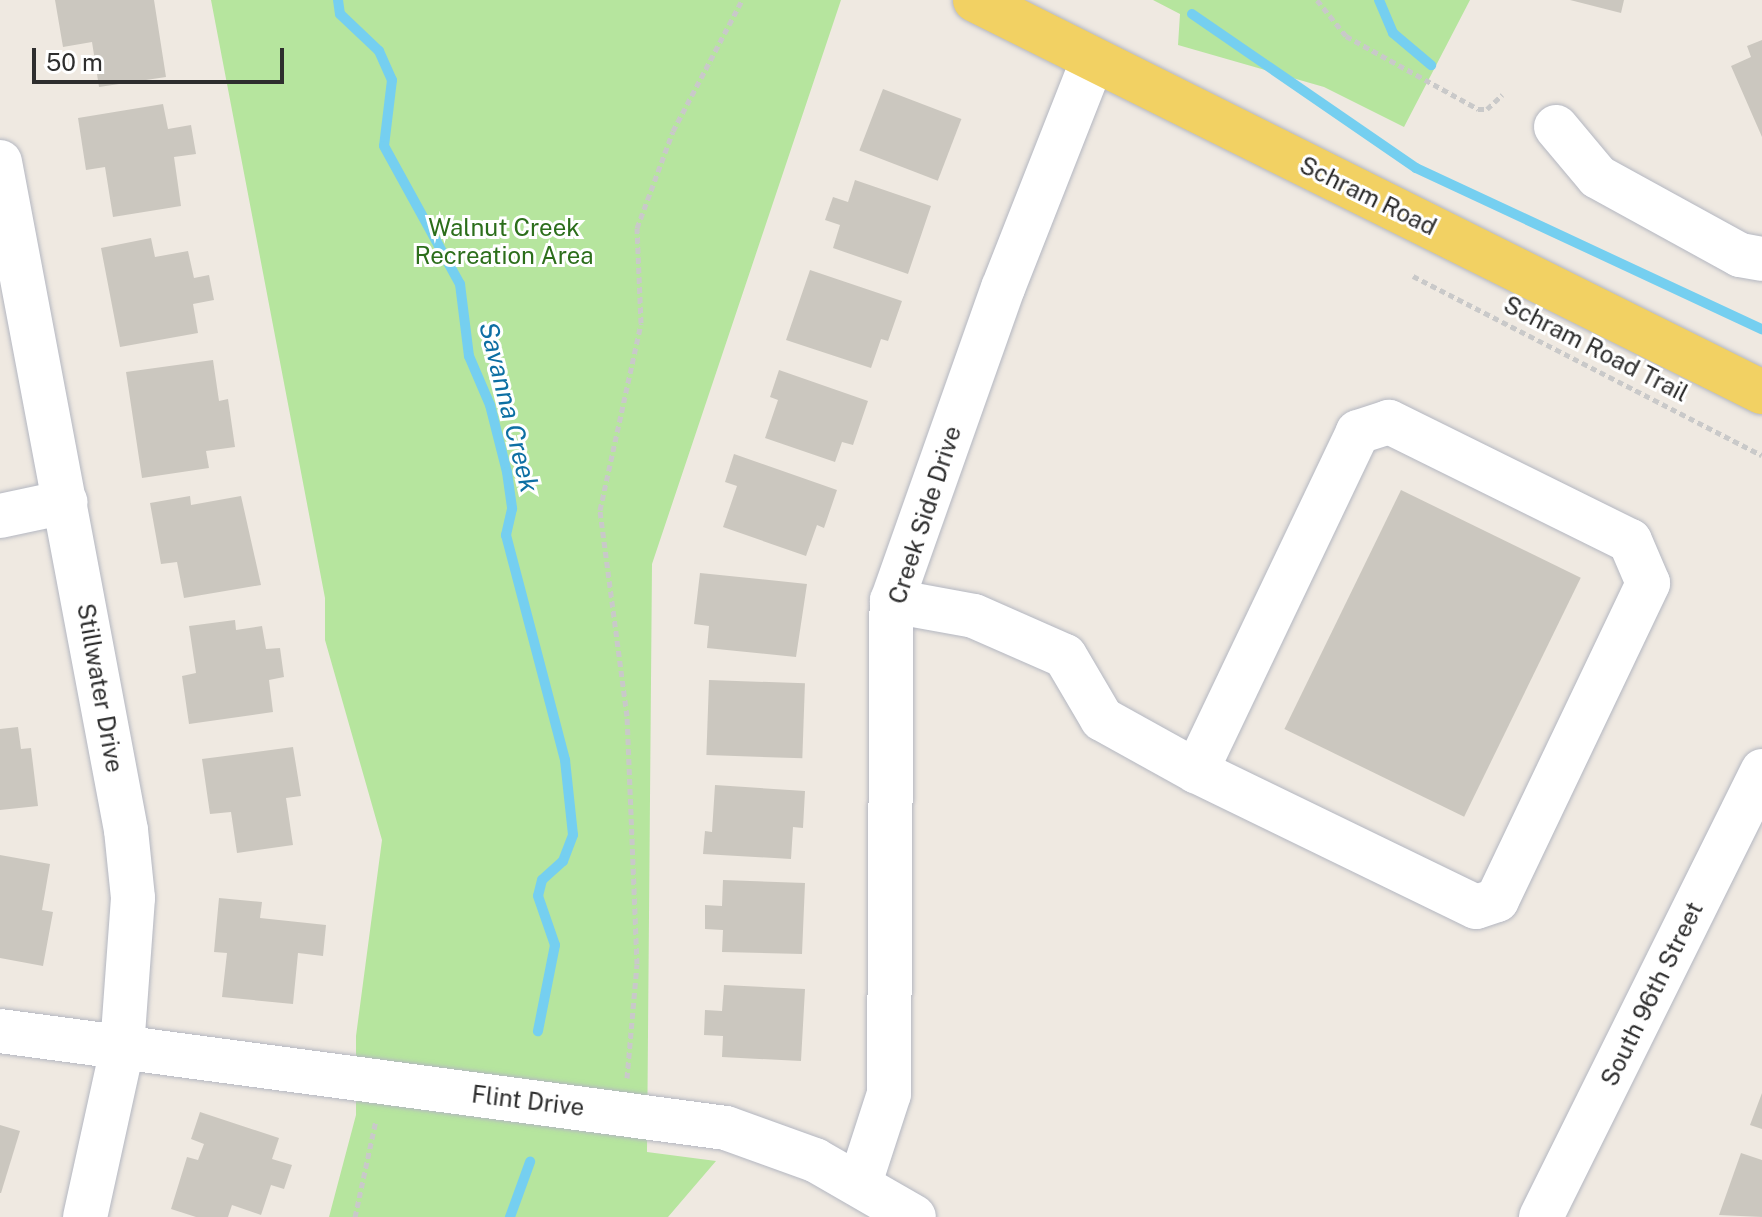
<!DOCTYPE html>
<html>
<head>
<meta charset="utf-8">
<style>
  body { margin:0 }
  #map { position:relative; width:1762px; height:1217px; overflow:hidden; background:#efe9e1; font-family:"Public Sans",sans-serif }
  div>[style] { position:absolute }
  .green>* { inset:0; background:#b6e59e }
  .stream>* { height:10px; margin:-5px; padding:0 5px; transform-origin:5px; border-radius:5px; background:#75cff0 }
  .building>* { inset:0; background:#cbc7bf; transform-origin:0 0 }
  .path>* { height:5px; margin-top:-2.5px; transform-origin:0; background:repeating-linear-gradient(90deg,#c9c9c9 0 6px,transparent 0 10px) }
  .roads { filter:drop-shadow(0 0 2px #b4b7c1) drop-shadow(0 0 2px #b4b7c1) }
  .minor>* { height:44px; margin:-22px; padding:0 22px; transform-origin:22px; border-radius:22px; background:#fff }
  .major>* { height:44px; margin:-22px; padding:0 22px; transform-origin:22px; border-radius:22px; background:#f2d163 }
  span { translate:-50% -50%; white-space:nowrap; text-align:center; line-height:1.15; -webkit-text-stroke:6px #fff; paint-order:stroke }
  .street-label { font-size:24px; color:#2e2e2e }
  .park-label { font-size:24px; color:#2c6e1b }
  .water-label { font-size:26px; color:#0d6fa3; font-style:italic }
  .scale { position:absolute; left:32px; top:48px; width:252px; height:36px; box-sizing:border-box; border:4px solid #2e2e2e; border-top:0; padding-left:10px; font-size:24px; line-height:28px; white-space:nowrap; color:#2e2e2e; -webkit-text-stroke:6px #fff; paint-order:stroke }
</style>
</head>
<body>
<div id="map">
  <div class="green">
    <i style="clip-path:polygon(211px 0,841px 0,652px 564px,647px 1152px,716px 1161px,668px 1217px,329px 1217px,356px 1115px,356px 1036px,382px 840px,325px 640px,325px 598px)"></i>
    <i style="clip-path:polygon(1153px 0,1470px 0,1404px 127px,1324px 87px,1178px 45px,1180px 14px)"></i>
  </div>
  <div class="stream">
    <i style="left:338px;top:0;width:14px;rotate:82deg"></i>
    <i style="left:340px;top:14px;width:54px;rotate:43.5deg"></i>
    <i style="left:379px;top:51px;width:32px;rotate:66deg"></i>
    <i style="left:392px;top:80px;width:66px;rotate:96.9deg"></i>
    <i style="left:384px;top:146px;width:158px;rotate:61.2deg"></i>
    <i style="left:460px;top:284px;width:73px;rotate:82.9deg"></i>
    <i style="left:469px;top:356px;width:53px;rotate:66.8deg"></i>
    <i style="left:490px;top:405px;width:69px;rotate:75.8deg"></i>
    <i style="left:507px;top:472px;width:37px;rotate:82deg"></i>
    <i style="left:512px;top:509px;width:27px;rotate:103deg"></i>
    <i style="left:506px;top:535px;width:233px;rotate:75.3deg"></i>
    <i style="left:565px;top:760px;width:75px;rotate:83.9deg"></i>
    <i style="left:573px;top:835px;width:28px;rotate:111deg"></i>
    <i style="left:563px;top:861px;width:28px;rotate:138deg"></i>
    <i style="left:542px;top:880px;width:16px;rotate:104deg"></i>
    <i style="left:538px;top:896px;width:52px;rotate:70.9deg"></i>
    <i style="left:555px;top:945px;width:88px;rotate:101.2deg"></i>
    <i style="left:1379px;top:0;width:36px;rotate:67deg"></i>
    <i style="left:1393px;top:33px;width:50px;rotate:40.1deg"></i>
    <i style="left:1192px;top:14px;width:272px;rotate:34.5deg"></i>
    <i style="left:1416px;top:168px;width:382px;rotate:25deg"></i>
    <i style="left:510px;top:1217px;width:59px;rotate:-70deg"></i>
  </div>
  <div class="building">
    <i style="clip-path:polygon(55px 0,154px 0,166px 77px,99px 87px,92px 42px,63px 47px)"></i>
    <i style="clip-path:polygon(1570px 0,1624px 0,1621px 13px)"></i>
    <i style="clip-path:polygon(1762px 40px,1762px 137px,1731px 66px,1751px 57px,1747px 46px)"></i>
    <i style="left:883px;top:89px;width:84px;height:66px;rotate:21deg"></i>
    <i style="clip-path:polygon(163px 104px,168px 129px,191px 125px,196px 154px,174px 157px,181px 206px,113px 217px,105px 167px,86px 170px,78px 118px)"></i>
    <i style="clip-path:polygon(855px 180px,931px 206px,908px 274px,833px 248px,840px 225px,825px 220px,833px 197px,848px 202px)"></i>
    <i style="clip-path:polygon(151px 238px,155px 257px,188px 251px,194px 278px,209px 275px,214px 300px,193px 304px,198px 333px,120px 347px,101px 248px)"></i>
    <i style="clip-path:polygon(810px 270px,902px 301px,888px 341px,881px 339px,871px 368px,786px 340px)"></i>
    <i style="clip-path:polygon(213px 360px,219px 401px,228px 399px,235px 447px,206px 451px,209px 468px,142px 478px,126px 372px)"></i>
    <i style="clip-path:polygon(779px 370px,868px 401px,853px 445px,842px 442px,835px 462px,765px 438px,778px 400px,770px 397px)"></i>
    <i style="clip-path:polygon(734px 454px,837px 490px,824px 528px,817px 525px,806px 556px,723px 527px,737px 486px,725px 482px)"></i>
    <i style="left:1401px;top:490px;width:200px;height:266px;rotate:26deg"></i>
    <i style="clip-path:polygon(190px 496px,191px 505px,241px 496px,261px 585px,184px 598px,177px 562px,161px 564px,150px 503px)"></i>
    <i style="clip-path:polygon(700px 573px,807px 584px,796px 657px,707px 648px,709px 626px,694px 624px)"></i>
    <i style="clip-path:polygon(235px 620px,236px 630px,262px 626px,266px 649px,280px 648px,284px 677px,269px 680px,273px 712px,189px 724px,182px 676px,196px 673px,189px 626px)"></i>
    <i style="left:709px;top:680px;width:96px;height:75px;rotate:2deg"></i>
    <i style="clip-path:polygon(18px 727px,21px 749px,31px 748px,38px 806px,0 810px,0 729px)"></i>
    <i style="clip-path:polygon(293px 747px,301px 796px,286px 798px,293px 845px,237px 853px,231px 812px,210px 814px,202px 759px)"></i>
    <i style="clip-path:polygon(715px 785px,805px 791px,803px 828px,793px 827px,791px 859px,703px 854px,705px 831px,712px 832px)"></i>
    <i style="clip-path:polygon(0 855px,50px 864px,42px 910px,53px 912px,43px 966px,0 958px)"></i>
    <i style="clip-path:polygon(723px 880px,805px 883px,802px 954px,722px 952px,723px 930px,705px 929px,705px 905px,722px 906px)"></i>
    <i style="clip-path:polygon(219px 898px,262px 902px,260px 918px,326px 925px,323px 956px,298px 953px,293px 1004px,222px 997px,227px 953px,214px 952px)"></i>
    <i style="clip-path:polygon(724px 985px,805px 989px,801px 1061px,722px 1057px,723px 1036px,704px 1035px,705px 1010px,722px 1011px)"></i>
    <i style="clip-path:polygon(1762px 1093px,1762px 1129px,1750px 1125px)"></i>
    <i style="clip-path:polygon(200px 1112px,279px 1138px,272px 1159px,292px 1165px,284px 1189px,271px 1185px,261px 1215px,232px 1205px,228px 1217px,196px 1217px,171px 1209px,187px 1157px,198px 1160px,204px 1144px,191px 1139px)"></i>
    <i style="clip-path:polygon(0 1125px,20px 1131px,1px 1193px,0 1193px)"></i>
    <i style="clip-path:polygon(1741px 1153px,1762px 1160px,1762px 1217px,1719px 1215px)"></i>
  </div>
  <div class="path">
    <i style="left:1317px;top:0;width:46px;rotate:51.1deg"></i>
    <i style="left:1346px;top:36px;width:151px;rotate:28.9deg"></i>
    <i style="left:1478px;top:109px;width:9px"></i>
    <i style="left:1487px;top:109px;width:21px;rotate:-43deg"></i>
    <i style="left:1413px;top:276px;width:392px;rotate:27.2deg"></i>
    <i style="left:627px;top:1078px;width:114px;rotate:-85deg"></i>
    <i style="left:637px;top:964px;width:248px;rotate:-92.3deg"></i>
    <i style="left:627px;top:716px;width:208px;rotate:-97.5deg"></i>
    <i style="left:600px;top:510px;width:191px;rotate:-77.6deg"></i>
    <i style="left:641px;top:323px;width:95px;rotate:-92.4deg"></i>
    <i style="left:637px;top:228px;width:103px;rotate:-69.6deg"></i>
    <i style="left:673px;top:131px;width:148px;rotate:-62.2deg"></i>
    <i style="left:355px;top:1217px;width:99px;rotate:-77.8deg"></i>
  </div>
  <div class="roads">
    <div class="minor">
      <i style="left:1556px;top:127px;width:65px;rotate:50deg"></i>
      <i style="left:1598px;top:177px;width:162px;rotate:28.8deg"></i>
      <i style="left:1740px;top:255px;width:22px;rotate:10deg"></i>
      <i style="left:0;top:162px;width:680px;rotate:79.32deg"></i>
      <i style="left:126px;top:830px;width:68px;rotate:84.1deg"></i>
      <i style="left:133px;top:898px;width:151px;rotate:94.2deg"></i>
      <i style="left:122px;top:1049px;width:172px;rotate:102.4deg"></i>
      <i style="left:0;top:516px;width:67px;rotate:-12deg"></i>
      <i style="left:892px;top:601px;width:83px;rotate:10.4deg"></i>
      <i style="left:974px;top:616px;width:99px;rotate:23.7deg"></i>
      <i style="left:1065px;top:656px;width:73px;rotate:59.6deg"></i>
      <i style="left:1102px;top:719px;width:107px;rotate:29deg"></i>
      <i style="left:1196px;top:771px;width:311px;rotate:25.9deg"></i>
      <i style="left:1476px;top:907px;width:22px;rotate:-18deg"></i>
      <i style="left:1497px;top:900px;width:351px;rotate:-64.5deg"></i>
      <i style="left:1648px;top:583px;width:46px;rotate:-113.2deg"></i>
      <i style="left:1630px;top:541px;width:269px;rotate:-153.7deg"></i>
      <i style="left:1389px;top:422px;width:33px;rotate:162deg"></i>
      <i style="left:1358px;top:432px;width:376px;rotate:115.5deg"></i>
      <i style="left:0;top:1031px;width:732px;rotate:7.61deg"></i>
      <i style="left:726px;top:1128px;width:95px;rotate:19.8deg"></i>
      <i style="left:815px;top:1160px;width:114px;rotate:29.9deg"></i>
      <i style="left:860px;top:1183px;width:94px;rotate:-72deg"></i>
      <i style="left:889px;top:1094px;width:493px;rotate:-89.7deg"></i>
      <i style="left:892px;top:601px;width:332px;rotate:-70.5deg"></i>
      <i style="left:1003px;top:288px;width:245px;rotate:-68.5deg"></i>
      <i style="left:1541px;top:1217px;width:498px;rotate:-63.6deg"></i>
    </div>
    <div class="major">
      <i style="left:975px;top:0;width:879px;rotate:26.48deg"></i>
    </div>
  </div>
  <div class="street-label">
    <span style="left:1368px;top:196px;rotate:26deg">Schram Road</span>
    <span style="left:1596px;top:349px;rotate:27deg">Schram Road Trail</span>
    <span style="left:925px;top:515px;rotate:-72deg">Creek Side Drive</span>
    <span style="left:100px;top:688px;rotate:80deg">Stillwater Drive</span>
    <span style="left:1652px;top:994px;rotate:-64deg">South 96th Street</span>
    <span style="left:528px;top:1101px;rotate:7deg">Flint Drive</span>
  </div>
  <div class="park-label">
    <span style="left:504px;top:242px">Walnut Creek<br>Recreation Area</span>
  </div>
  <div class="water-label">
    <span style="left:509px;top:407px;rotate:76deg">Savanna Creek</span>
  </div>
  <div class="scale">50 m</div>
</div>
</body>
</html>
